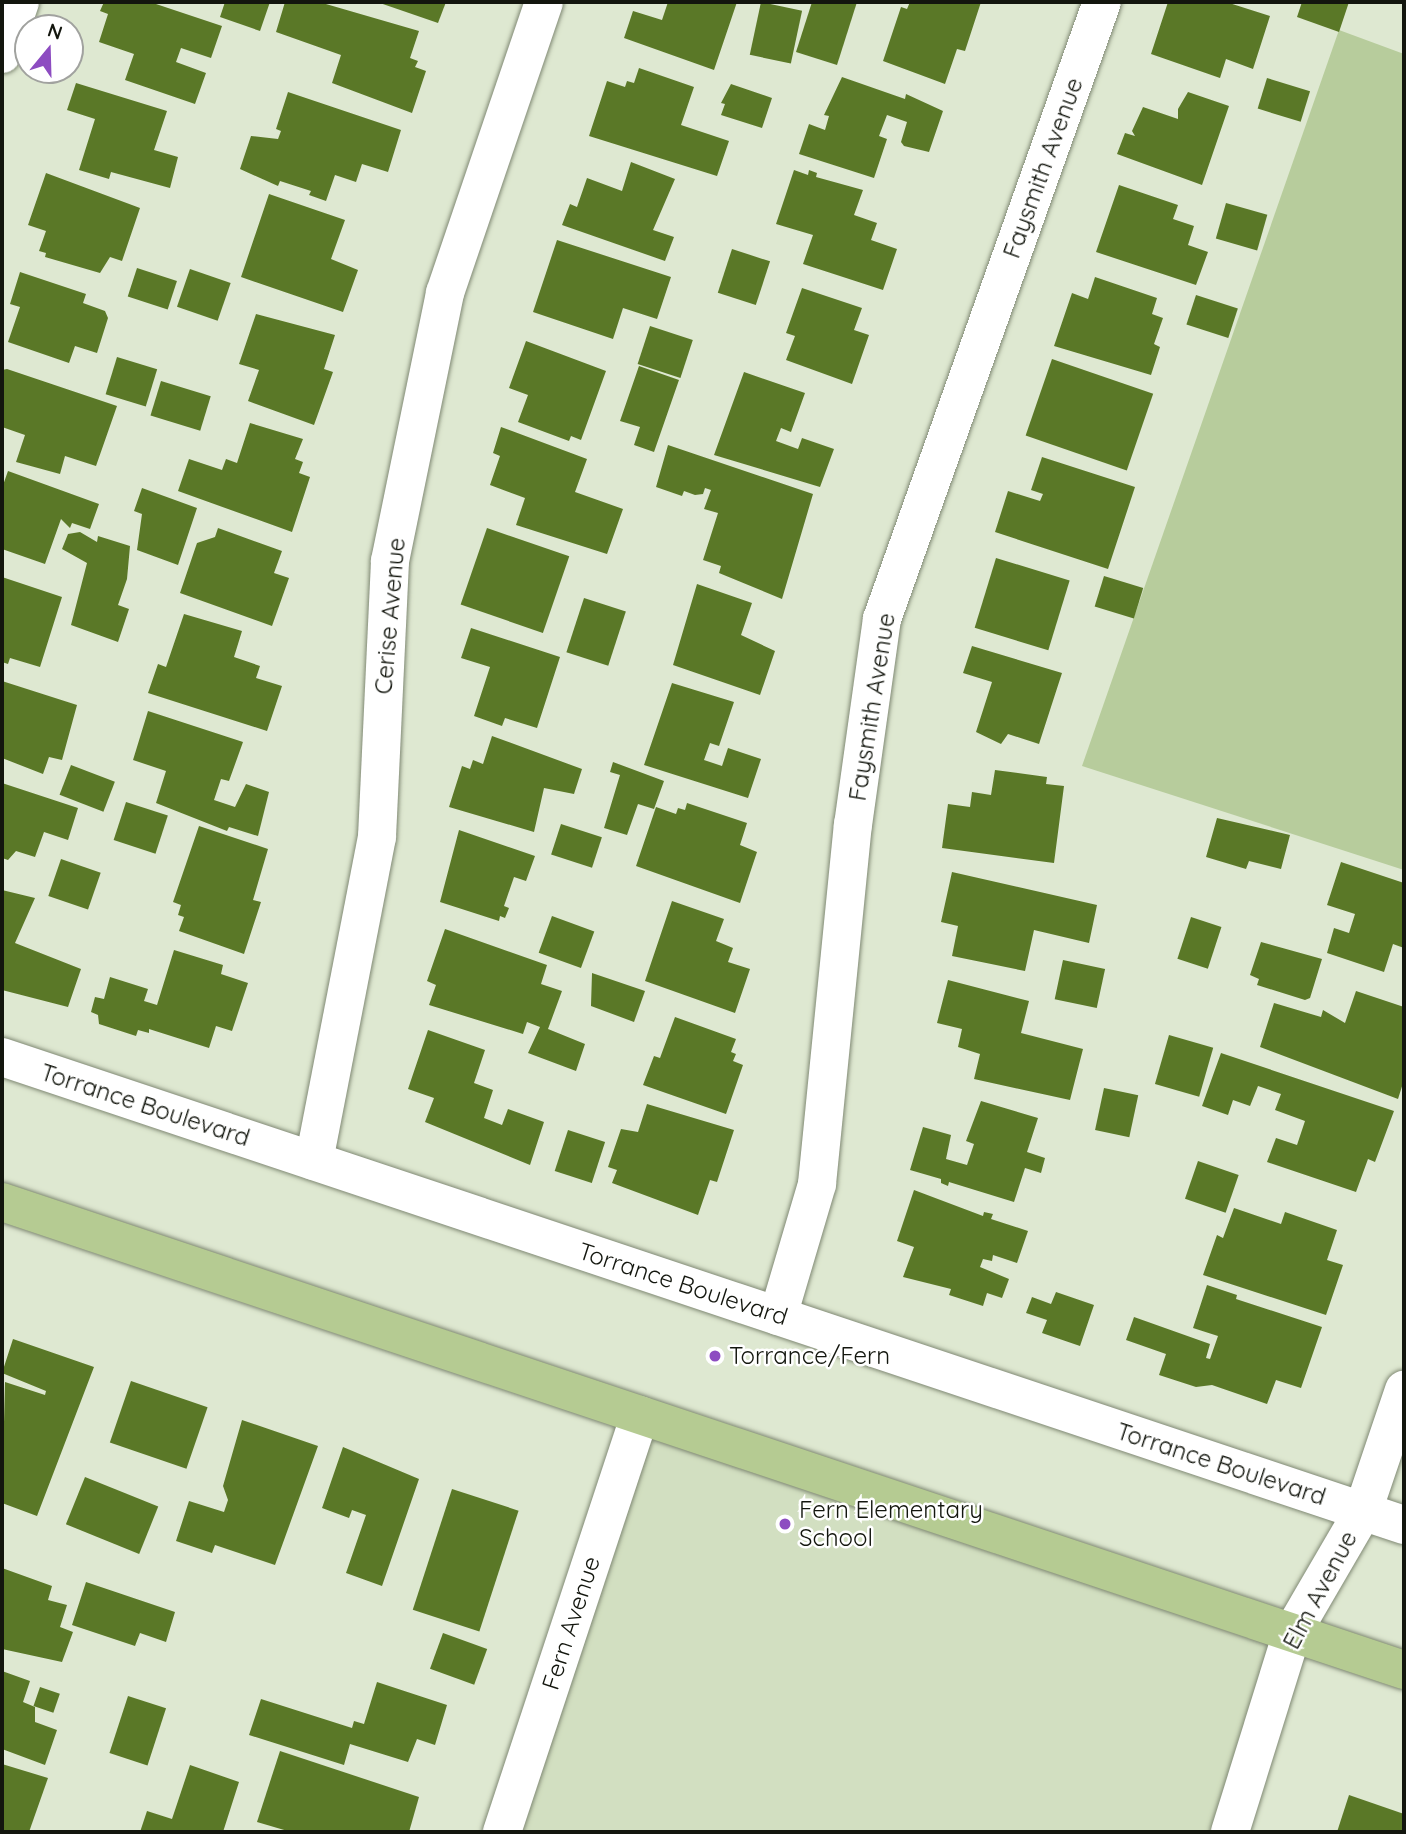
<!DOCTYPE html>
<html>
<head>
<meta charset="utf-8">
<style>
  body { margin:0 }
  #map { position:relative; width:1406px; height:1834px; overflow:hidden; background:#dee8d1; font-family:Quicksand,sans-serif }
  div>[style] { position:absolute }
  .built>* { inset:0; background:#d2dfc1 }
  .green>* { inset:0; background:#b7cc9c }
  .building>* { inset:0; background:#5a7827; transform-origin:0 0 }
  .roads { filter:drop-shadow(0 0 2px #808974) drop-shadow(0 0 2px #808974) }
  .minor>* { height:38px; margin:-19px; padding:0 19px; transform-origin:19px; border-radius:19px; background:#fff }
  .major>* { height:38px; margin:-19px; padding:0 19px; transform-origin:19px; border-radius:19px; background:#b5cb92 }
  .dots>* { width:19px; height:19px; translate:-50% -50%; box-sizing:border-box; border:4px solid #fff; border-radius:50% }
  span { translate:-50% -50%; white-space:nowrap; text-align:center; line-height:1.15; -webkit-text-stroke:5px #fff; paint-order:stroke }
  .street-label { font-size:24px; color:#13160e }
  .poi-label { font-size:24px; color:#13160e }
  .left { translate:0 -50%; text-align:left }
  .frame { position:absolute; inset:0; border:4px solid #13160e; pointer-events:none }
  .north { position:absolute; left:14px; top:14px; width:70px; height:70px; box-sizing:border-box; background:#fff; border:2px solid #a1a29f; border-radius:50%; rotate:19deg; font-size:19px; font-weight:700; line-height:28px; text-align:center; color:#13160e }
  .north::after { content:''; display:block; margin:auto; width:24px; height:32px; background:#8d4cc1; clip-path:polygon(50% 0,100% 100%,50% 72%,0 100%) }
</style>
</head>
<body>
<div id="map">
  <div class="built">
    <i style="clip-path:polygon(640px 1415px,1292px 1633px,1230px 1832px,502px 1832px)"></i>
  </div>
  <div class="green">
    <i style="clip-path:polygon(1339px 30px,1404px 54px,1404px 870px,1082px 766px)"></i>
  </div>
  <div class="building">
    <i style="clip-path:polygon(104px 2px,150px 2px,222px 26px,211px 58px,181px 48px,176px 62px,206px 73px,195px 104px,125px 80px,134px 54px,99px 42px,108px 14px,100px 11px)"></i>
    <i style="clip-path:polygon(225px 2px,270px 2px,260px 31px,220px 17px)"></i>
    <i style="clip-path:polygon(285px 2px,319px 2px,419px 31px,410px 58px,418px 61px,415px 67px,426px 71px,412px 113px,332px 83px,341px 55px,276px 32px)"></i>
    <i style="clip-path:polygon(377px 2px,446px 2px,438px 23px)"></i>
    <i style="clip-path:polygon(668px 2px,737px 2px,714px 70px,624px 38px,633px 11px,662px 20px)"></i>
    <i style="left:761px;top:2px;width:42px;height:54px;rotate:12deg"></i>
    <i style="clip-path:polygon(812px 2px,857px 2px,837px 65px,796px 52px)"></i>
    <i style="clip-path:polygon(910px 2px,981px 2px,965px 51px,957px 49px,945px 84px,883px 61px,901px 7px,907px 9px)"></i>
    <i style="clip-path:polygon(1168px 2px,1226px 2px,1270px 16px,1253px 69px,1226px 59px,1220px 78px,1151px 54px)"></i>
    <i style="clip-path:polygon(1302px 2px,1349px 2px,1339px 32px,1297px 17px)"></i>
    <i style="clip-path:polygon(639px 68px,694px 87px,681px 125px,729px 141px,717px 176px,589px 136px,607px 81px,625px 87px,627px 81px,634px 83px)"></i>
    <i style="clip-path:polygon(842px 77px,905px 99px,906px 94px,943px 111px,929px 152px,904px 146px,901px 142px,907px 122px,887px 115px,879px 136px,887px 139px,874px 178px,799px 154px,809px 124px,825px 130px,829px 116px,824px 115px)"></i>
    <i style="left:1267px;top:78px;width:45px;height:32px;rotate:17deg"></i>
    <i style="clip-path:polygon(76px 83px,167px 111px,154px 150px,178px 157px,170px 188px,111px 172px,109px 179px,79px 170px,95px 119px,67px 110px)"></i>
    <i style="clip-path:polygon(731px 84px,772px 98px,762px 128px,721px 115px,725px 104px,721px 103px)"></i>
    <i style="clip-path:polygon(288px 92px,401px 130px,388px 172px,362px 164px,356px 182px,335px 175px,326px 201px,309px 195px,311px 191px,280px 181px,278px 186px,240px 169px,251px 136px,278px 139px,281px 131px,276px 129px)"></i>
    <i style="clip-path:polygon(1188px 92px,1229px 106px,1202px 185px,1117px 154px,1125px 133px,1135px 136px,1132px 131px,1143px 107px,1178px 119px,1178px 109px)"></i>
    <i style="clip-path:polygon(631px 162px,675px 179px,653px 230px,674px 237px,665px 261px,562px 225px,570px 204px,577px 207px,587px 178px,622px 191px)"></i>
    <i style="clip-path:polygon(794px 170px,808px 175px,809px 170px,817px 173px,816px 177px,863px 190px,854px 215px,877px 223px,871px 240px,897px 249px,883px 290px,803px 264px,813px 235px,776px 224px)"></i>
    <i style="clip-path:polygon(46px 173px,140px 208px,122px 261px,110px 257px,100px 273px,45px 257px,46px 253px,39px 251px,46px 231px,28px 225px)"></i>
    <i style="clip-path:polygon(1119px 185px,1178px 205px,1173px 219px,1194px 226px,1188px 245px,1208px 252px,1196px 285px,1096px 252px)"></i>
    <i style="clip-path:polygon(269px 194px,345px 220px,331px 259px,358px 270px,343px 312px,241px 277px)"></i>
    <i style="left:1226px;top:203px;width:43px;height:37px;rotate:16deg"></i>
    <i style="clip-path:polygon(557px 240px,671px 277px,657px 319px,623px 308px,613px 339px,533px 312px)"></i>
    <i style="left:732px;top:249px;width:40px;height:46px;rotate:18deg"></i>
    <i style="left:137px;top:268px;width:42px;height:30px;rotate:18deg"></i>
    <i style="left:190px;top:269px;width:43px;height:40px;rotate:19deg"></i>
    <i style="clip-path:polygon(20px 272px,86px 294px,83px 303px,105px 311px,108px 318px,97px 353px,75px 346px,69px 363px,8px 342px,20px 307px,10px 304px)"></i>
    <i style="clip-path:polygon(1095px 277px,1157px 298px,1152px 314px,1163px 318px,1154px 344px,1160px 347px,1151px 375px,1054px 346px,1072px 293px,1088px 299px)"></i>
    <i style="clip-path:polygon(802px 288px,862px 308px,854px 330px,869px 335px,852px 384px,786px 360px,795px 336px,786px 333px)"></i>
    <i style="left:1196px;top:295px;width:44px;height:31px;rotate:18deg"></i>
    <i style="clip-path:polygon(256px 314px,335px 335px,324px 369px,333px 372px,314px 425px,248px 401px,259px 370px,239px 364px)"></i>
    <i style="left:650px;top:326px;width:45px;height:40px;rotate:18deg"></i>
    <i style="clip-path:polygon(526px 341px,606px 371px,581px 440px,571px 436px,569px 441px,518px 422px,528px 395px,509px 388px)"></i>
    <i style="left:117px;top:357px;width:42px;height:39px;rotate:17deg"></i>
    <i style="left:1052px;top:359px;width:107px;height:81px;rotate:19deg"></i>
    <i style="clip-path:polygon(639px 366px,679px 380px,654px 452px,634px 445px,640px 427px,620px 421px)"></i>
    <i style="clip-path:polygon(7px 369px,117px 406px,96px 466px,65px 456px,60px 474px,16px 462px,25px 435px,2px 427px,2px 370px)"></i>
    <i style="clip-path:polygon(744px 372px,805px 393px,791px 432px,781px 428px,776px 441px,798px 449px,802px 438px,834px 449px,820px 487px,714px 455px)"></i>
    <i style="left:161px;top:381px;width:52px;height:36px;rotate:17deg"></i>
    <i style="clip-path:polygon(250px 423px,303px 439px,295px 459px,303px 462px,299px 473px,310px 477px,292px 532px,178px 491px,189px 459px,222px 470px,226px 459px,237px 463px)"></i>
    <i style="clip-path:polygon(501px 427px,587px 459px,575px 492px,623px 509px,607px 554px,516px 525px,525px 498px,490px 485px,500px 456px,493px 453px)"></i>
    <i style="clip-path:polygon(668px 445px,813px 494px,782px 599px,719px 573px,721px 566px,703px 560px,718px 513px,704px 509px,711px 490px,705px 488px,703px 494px,695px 495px,684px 491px,682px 496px,656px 487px)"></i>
    <i style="clip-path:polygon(1042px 457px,1135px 487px,1108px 569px,995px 532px,1008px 491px,1040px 501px,1043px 494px,1031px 490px)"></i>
    <i style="clip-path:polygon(8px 471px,99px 504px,90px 529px,72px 523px,70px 528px,61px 519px,45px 564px,2px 549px,2px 488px)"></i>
    <i style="clip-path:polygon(142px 488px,197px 508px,178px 565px,137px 550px,142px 514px,134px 511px)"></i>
    <i style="clip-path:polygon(218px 528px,282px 551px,274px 573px,289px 578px,272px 626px,180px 593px,197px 543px,215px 537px)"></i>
    <i style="left:487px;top:528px;width:87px;height:81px;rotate:19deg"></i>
    <i style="clip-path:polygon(80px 532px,97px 542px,98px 536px,130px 546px,127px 579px,118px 605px,129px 609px,118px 642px,71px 625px,87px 563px,62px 549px,68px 534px)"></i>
    <i style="left:996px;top:558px;width:77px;height:73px;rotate:17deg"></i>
    <i style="left:1104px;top:576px;width:41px;height:32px;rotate:17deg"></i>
    <i style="clip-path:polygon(2px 577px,62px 597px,40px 667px,10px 658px,8px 664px,2px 662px)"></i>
    <i style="clip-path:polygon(697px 584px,752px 603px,741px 635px,775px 651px,760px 695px,673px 665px)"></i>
    <i style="left:584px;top:598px;width:44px;height:57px;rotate:18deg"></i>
    <i style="clip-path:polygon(184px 614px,242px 631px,234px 657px,260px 666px,256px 678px,282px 686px,267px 731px,148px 693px,158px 664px,166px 667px)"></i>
    <i style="clip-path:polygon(471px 628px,560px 657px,537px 728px,505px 718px,502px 726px,474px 716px,490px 667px,461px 658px)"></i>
    <i style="clip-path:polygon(972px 646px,1062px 673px,1039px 744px,1008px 734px,1001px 744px,976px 732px,992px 682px,963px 673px)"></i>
    <i style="clip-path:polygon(2px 681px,77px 705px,62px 760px,49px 757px,43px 774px,2px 758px)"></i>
    <i style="clip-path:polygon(672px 683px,734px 702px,719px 746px,710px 743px,704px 760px,722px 766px,728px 748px,761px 759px,748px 798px,644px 765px)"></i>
    <i style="clip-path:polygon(148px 711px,243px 742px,229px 781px,221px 779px,214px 800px,235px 807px,246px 784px,269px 792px,258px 836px,229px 827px,227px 831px,156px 803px,166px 771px,133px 760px)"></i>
    <i style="clip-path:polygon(492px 736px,582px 769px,574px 794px,544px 788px,534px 832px,449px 807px,462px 766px,470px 769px,473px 760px,483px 764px)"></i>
    <i style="clip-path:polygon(613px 762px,664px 781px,654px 809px,638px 804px,627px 835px,604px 828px,620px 775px,610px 772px)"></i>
    <i style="left:71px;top:765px;width:47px;height:32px;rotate:21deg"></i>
    <i style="clip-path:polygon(995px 770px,1047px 777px,1046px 784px,1064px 786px,1054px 863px,942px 848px,948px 804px,970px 807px,972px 792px,991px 795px)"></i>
    <i style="clip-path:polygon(2px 783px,78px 808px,68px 840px,44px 832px,35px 857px,16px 851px,8px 860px,2px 858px)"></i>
    <i style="left:126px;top:802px;width:44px;height:40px;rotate:18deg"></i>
    <i style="clip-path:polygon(687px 803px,747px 823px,740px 845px,757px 852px,740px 903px,636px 866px,656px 807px,676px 814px,678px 808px,685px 810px)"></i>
    <i style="clip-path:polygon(1217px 818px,1290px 835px,1281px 869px,1249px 861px,1246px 869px,1206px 857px)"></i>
    <i style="left:561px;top:824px;width:43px;height:32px;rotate:18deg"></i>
    <i style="clip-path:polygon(199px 826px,268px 849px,253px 900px,261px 902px,244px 954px,179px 931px,184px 917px,178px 915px,181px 905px,173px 902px)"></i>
    <i style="clip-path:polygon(459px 830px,535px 856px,526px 881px,514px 877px,504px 906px,509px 908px,505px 918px,500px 916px,499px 921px,440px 902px)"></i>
    <i style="left:61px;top:859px;width:42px;height:39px;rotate:19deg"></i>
    <i style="clip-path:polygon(1341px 862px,1404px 883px,1404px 948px,1393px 944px,1384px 972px,1327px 953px,1334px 928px,1349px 933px,1355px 914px,1327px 905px)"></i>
    <i style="clip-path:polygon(952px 872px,1097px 905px,1089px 943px,1034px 930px,1025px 971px,952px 956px,958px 926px,941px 922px)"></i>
    <i style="clip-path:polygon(2px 890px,35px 898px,15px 943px,81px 969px,68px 1007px,2px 990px)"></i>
    <i style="clip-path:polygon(672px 901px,724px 919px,716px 941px,733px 948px,728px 962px,750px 969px,735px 1013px,645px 981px)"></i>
    <i style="left:552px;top:916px;width:45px;height:39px;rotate:20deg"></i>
    <i style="left:1191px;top:917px;width:32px;height:44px;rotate:18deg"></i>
    <i style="clip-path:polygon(445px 929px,547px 965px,541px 984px,562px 991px,548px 1029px,585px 1044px,576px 1071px,528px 1053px,540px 1027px,527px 1022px,523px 1034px,429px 1005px,436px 985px,427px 981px)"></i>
    <i style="clip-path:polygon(1261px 942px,1322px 959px,1310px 998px,1305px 1000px,1257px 985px,1259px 979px,1250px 975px)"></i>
    <i style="clip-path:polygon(174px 950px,223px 965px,221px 974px,248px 983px,232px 1031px,216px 1026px,209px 1048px,149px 1029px,149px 1033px,138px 1030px,136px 1036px,99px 1024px,98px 1015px,91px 1012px,95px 997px,104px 999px,110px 977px,148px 989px,144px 1001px,157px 1005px)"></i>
    <i style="left:1063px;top:960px;width:43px;height:40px;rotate:12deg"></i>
    <i style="clip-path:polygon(592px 973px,645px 991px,634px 1022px,591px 1006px)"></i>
    <i style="clip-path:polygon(948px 980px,1029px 1001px,1021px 1033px,1083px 1049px,1070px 1100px,974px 1079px,980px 1054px,958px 1047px,962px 1029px,937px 1023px)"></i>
    <i style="clip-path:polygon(1356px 991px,1404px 1007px,1404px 1080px,1398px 1099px,1260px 1047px,1274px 1003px,1321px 1017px,1323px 1010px,1345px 1023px)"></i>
    <i style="clip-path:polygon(675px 1017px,736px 1039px,731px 1052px,736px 1054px,733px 1061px,743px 1065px,726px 1114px,643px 1085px,654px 1056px,660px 1058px)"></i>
    <i style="clip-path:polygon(428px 1030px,485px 1050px,474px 1083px,493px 1090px,484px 1118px,502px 1125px,508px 1109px,544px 1122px,530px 1165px,425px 1122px,434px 1098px,408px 1089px)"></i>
    <i style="left:1169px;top:1035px;width:46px;height:51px;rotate:16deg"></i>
    <i style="clip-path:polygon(1221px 1053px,1394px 1111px,1375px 1162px,1368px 1159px,1356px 1192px,1267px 1162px,1276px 1138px,1297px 1145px,1305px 1121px,1275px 1110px,1281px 1094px,1258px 1086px,1250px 1106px,1233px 1100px,1228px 1115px,1202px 1106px)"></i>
    <i style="left:1104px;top:1088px;width:35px;height:43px;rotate:12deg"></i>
    <i style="clip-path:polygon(981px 1101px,1038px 1118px,1027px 1152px,1045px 1158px,1041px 1173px,1025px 1168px,1014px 1202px,949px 1182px,948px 1186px,941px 1183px,941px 1179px,910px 1170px,923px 1127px,951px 1135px,946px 1159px,967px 1165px,974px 1144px,966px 1141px)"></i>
    <i style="clip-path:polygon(647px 1104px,734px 1130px,717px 1182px,710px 1180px,698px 1215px,612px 1183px,617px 1170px,608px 1167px,621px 1129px,638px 1132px)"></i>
    <i style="left:568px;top:1130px;width:39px;height:43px;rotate:18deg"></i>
    <i style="left:1198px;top:1161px;width:43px;height:40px;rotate:19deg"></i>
    <i style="clip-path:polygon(914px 1190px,983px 1216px,984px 1212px,993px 1214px,991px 1219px,1028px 1231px,1017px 1263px,993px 1255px,992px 1261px,983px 1259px,980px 1267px,1009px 1279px,1002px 1298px,987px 1293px,983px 1306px,949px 1295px,951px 1289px,903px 1277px,914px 1247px,897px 1241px)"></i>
    <i style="clip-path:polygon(1234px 1208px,1281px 1224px,1285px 1212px,1337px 1230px,1327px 1260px,1343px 1265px,1326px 1315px,1203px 1275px,1217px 1235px,1223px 1238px)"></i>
    <i style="clip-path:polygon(1207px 1285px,1237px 1295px,1236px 1299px,1322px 1327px,1301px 1388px,1276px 1380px,1267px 1404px,1212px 1385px,1196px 1387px,1159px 1375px,1166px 1354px,1126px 1340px,1134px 1317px,1210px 1344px,1206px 1358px,1210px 1359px,1218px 1336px,1193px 1328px)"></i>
    <i style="clip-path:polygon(1056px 1292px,1094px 1305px,1080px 1346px,1042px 1333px,1047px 1320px,1026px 1313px,1032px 1297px,1051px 1304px)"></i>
    <i style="clip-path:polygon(13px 1339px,94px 1367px,37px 1516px,2px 1503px,5px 1382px,45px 1395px,46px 1391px,2px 1373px)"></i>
    <i style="left:131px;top:1381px;width:81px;height:65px;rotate:19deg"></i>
    <i style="clip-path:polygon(242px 1420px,318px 1446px,275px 1565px,215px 1545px,212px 1553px,176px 1541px,189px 1501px,224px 1512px,228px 1500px,223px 1486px)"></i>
    <i style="clip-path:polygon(343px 1447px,419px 1479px,382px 1586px,346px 1573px,366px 1515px,352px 1510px,349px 1518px,322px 1508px)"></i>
    <i style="left:85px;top:1477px;width:79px;height:51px;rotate:22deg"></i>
    <i style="left:452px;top:1489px;width:70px;height:127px;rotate:18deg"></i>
    <i style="clip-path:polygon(2px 1568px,52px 1586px,48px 1600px,67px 1605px,60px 1627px,73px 1632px,62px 1662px,2px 1649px)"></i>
    <i style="clip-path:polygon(86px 1582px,175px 1612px,166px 1642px,140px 1633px,135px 1646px,72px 1625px)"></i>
    <i style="left:443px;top:1633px;width:47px;height:38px;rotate:20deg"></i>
    <i style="clip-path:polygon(2px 1671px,30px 1681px,23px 1702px,35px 1707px,35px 1722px,57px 1730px,45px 1765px,2px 1749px)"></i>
    <i style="clip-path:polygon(377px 1682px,447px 1705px,435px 1745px,417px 1739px,408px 1762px,350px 1744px,344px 1765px,249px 1735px,261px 1699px,352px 1728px,354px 1721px,364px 1724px)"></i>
    <i style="left:40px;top:1687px;width:21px;height:20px;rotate:19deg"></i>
    <i style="left:128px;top:1696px;width:40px;height:60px;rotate:18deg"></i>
    <i style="clip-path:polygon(280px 1751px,419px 1797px,409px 1832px,291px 1832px,257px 1822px)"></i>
    <i style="clip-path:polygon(2px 1764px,48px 1778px,29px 1832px,2px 1832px)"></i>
    <i style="clip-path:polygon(190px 1765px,239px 1782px,223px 1832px,140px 1832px,147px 1811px,172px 1819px)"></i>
    <i style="clip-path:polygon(1349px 1795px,1404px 1814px,1404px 1832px,1337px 1832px)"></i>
  </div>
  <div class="roads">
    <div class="minor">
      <i style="left:2px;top:54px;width:55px;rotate:-70.9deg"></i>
      <i style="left:2px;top:1057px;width:1478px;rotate:18.46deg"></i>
      <i style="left:314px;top:1161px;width:330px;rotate:-79deg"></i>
      <i style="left:377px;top:837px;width:276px;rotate:-87.3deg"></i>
      <i style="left:390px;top:561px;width:274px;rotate:-78.4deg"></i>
      <i style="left:445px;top:293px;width:307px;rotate:-71.2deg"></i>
      <i style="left:778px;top:1316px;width:138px;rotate:-73.5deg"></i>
      <i style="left:817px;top:1184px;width:361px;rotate:-84.3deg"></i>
      <i style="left:853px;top:825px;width:208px;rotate:-82deg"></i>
      <i style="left:882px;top:619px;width:655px;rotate:-70.38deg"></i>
      <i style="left:502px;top:1832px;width:439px;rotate:-71.7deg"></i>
      <i style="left:1230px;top:1832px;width:208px;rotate:-72.7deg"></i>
      <i style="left:1292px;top:1633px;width:141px;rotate:-59.8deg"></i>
      <i style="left:1363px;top:1511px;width:128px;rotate:-71.3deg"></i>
    </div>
    <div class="major">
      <i style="left:2px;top:1202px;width:1478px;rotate:18.46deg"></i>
    </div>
  </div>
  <div class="dots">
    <i style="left:715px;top:1356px;background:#8d4cc1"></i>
    <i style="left:785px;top:1524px;background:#8d4cc1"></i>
  </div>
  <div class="street-label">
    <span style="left:1043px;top:168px;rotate:-70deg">Faysmith Avenue</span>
    <span style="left:390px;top:616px;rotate:-85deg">Cerise Avenue</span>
    <span style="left:872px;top:707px;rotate:-81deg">Faysmith Avenue</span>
    <span style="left:145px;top:1105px;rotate:18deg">Torrance Boulevard</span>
    <span style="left:683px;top:1284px;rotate:18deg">Torrance Boulevard</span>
    <span style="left:1221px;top:1464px;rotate:18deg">Torrance Boulevard</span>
    <span style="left:1320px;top:1590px;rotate:-62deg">Elm Avenue</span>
    <span style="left:571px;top:1623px;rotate:-72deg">Fern Avenue</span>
  </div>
  <div class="poi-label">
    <span class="left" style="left:729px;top:1356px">Torrance/Fern</span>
    <span class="left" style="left:799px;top:1524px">Fern Elementary<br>School</span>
  </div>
  <div class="frame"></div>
  <div class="north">N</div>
</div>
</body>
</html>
